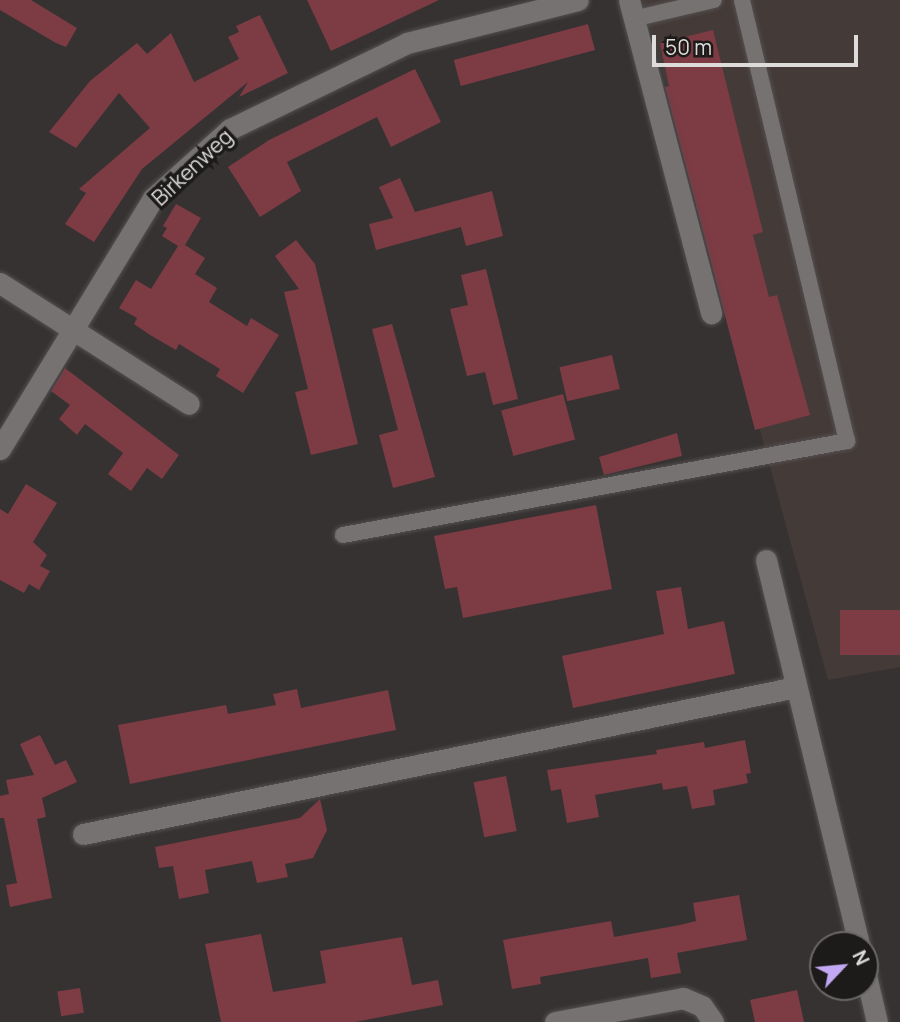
<!DOCTYPE html>
<html>
<head>
<meta charset="utf-8">
<style>
  body { margin:0 }
  #map { position:relative; width:900px; height:1022px; overflow:hidden; background:#363232; font-family:Manrope,sans-serif }
  div>[style] { position:absolute }
  .built>* { inset:0; background:#443a38 }
  .building>* { inset:0; background:#7d3b44; transform-origin:0 0 }
  .roads { filter:drop-shadow(0 0 2px #535050) drop-shadow(0 0 2px #535050) }
  .lane>* { height:16px; margin:-8px; padding:0 8px; transform-origin:8px; border-radius:8px; background:#777272 }
  .street>* { height:21px; margin:-10.5px; padding:0 10.5px; transform-origin:10.5px; border-radius:10.5px; background:#777272 }
  span { translate:-50% -50%; white-space:nowrap; text-align:center; line-height:1.15; -webkit-text-stroke:7px #1c1b1a; paint-order:stroke }
  .street-label { font-size:21px; color:#dedcdb }
  .north { position:absolute; left:809px; top:931px; width:70px; height:70px; box-sizing:border-box; background:#1c1b1a; border:2px solid #6a6867; border-radius:50%; rotate:64deg; font-size:19px; font-weight:700; line-height:28px; text-align:center; color:#dedcdb }
  .north::after { content:''; display:block; margin:auto; width:24px; height:32px; background:#c2a8f3; clip-path:polygon(50% 0,100% 100%,50% 72%,0 100%) }
  .scale { position:absolute; left:652px; top:35px; width:206px; height:32px; box-sizing:border-box; border:4px solid #dedcdb; border-top:0; padding-left:9px; font-size:21px; line-height:24px; white-space:nowrap; color:#dedcdb; -webkit-text-stroke:5px #1c1b1a; paint-order:stroke }
</style>
</head>
<body>
<div id="map">
  <div class="built">
    <i style="clip-path:polygon(643px 0,900px 0,900px 667px,828px 680px)"></i>
  </div>
  <div class="building">
    <i style="clip-path:polygon(0 0,31px 0,77px 28px,66px 47px,56px 43px,0 10px)"></i>
    <i style="clip-path:polygon(307px 0,439px 0,331px 51px)"></i>
    <i style="clip-path:polygon(260px 15px,288px 73px,239px 97px,248px 82px,142px 169px,94px 242px,65px 224px,86px 193px,79px 189px,150px 128px,119px 93px,76px 148px,49px 132px,90px 81px,137px 43px,147px 54px,171px 33px,194px 82px,239px 59px,228px 37px,239px 32px,236px 26px)"></i>
    <i style="left:588px;top:24px;width:27px;height:139px;rotate:75deg"></i>
    <i style="clip-path:polygon(713px 30px,763px 232px,753px 235px,769px 297px,777px 295px,810px 415px,755px 430px,665px 87px,669px 86px,660px 43px)"></i>
    <i style="clip-path:polygon(415px 69px,441px 122px,391px 147px,377px 117px,287px 162px,301px 191px,260px 217px,228px 167px,269px 140px)"></i>
    <i style="clip-path:polygon(400px 178px,415px 212px,492px 191px,503px 236px,466px 246px,461px 227px,376px 250px,369px 224px,393px 218px,379px 187px)"></i>
    <i style="clip-path:polygon(176px 204px,201px 218px,185px 245px,205px 258px,195px 274px,217px 288px,209px 302px,247px 326px,251px 318px,279px 335px,243px 393px,216px 376px,220px 369px,179px 344px,176px 350px,150px 335px,134px 324px,137px 318px,119px 308px,136px 280px,151px 289px,178px 246px,162px 236px,167px 228px,163px 226px)"></i>
    <i style="clip-path:polygon(296px 240px,315px 264px,358px 444px,311px 455px,295px 392px,308px 389px,284px 292px,299px 289px,275px 256px)"></i>
    <i style="clip-path:polygon(486px 269px,518px 399px,493px 405px,485px 372px,467px 376px,450px 309px,468px 305px,461px 275px)"></i>
    <i style="clip-path:polygon(392px 324px,435px 477px,393px 488px,379px 435px,398px 430px,372px 329px)"></i>
    <i style="left:612px;top:355px;width:35px;height:54px;rotate:77deg"></i>
    <i style="clip-path:polygon(65px 368px,179px 455px,162px 479px,147px 468px,131px 491px,108px 474px,123px 453px,85px 424px,77px 435px,59px 419px,70px 405px,51px 391px)"></i>
    <i style="left:563px;top:394px;width:47px;height:64px;rotate:75deg"></i>
    <i style="clip-path:polygon(677px 433px,682px 456px,604px 475px,599px 457px)"></i>
    <i style="clip-path:polygon(26px 484px,57px 503px,33px 542px,47px 555px,40px 566px,50px 571px,39px 590px,29px 584px,24px 593px,0 580px,0 509px,8px 514px)"></i>
    <i style="clip-path:polygon(596px 505px,612px 589px,463px 618px,457px 587px,445px 589px,434px 536px)"></i>
    <i style="clip-path:polygon(681px 587px,688px 629px,724px 621px,735px 674px,573px 708px,562px 656px,664px 634px,656px 591px)"></i>
    <i style="left:900px;top:610px;width:45px;height:60px;rotate:90deg"></i>
    <i style="clip-path:polygon(297px 689px,301px 708px,388px 690px,396px 730px,130px 784px,118px 725px,226px 705px,228px 714px,276px 705px,273px 694px)"></i>
    <i style="clip-path:polygon(40px 735px,55px 765px,66px 760px,77px 782px,42px 798px,46px 817px,37px 819px,52px 898px,10px 907px,6px 885px,17px 883px,4px 818px,0 818px,0 796px,9px 794px,6px 780px,34px 775px,20px 744px)"></i>
    <i style="clip-path:polygon(745px 740px,751px 773px,746px 774px,748px 783px,713px 790px,715px 805px,692px 809px,687px 786px,663px 790px,662px 783px,595px 795px,599px 817px,567px 823px,561px 789px,551px 791px,547px 770px,657px 754px,656px 750px,704px 742px,705px 748px)"></i>
    <i style="left:506px;top:776px;width:56px;height:33px;rotate:79deg"></i>
    <i style="clip-path:polygon(320px 799px,327px 830px,313px 858px,285px 864px,288px 877px,257px 883px,252px 861px,205px 870px,209px 893px,179px 899px,173px 866px,159px 868px,155px 847px,300px 818px)"></i>
    <i style="clip-path:polygon(739px 895px,747px 940px,677px 953px,681px 973px,651px 978px,648px 958px,540px 977px,541px 984px,512px 989px,503px 940px,611px 921px,614px 937px,680px 925px,696px 921px,693px 903px)"></i>
    <i style="clip-path:polygon(261px 934px,273px 992px,326px 983px,320px 951px,402px 937px,412px 985px,438px 980px,443px 1005px,355px 1022px,221px 1022px,205px 944px)"></i>
    <i style="left:80px;top:988px;width:25px;height:23px;rotate:81deg"></i>
    <i style="clip-path:polygon(797px 990px,804px 1022px,755px 1022px,750px 1000px)"></i>
  </div>
  <div class="roads">
    <div class="lane">
      <i style="left:633px;top:19px;width:83px;rotate:-13.2deg"></i>
      <i style="left:343px;top:535px;width:513px;rotate:-10.56deg"></i>
      <i style="left:847px;top:441px;width:453px;rotate:-103.4deg"></i>
    </div>
    <div class="street">
      <i style="left:629px;top:0;width:324px;rotate:75.3deg"></i>
      <i style="left:0;top:283px;width:224px;rotate:32.6deg"></i>
      <i style="left:0;top:449px;width:294px;rotate:-58.6deg"></i>
      <i style="left:153px;top:198px;width:103px;rotate:-41.9deg"></i>
      <i style="left:230px;top:129px;width:197px;rotate:-25.9deg"></i>
      <i style="left:407px;top:43px;width:176px;rotate:-14.1deg"></i>
      <i style="left:766px;top:560px;width:396px;rotate:76.4deg"></i>
      <i style="left:83px;top:834px;width:728px;rotate:-11.65deg"></i>
      <i style="left:865px;top:971px;width:52px;rotate:76.8deg"></i>
      <i style="left:555px;top:1022px;width:130px;rotate:-10.6deg"></i>
      <i style="left:683px;top:998px;width:21px;rotate:23deg"></i>
      <i style="left:702px;top:1006px;width:19px;rotate:55deg"></i>
    </div>
  </div>
  <div class="street-label">
    <span style="left:192px;top:167px;rotate:-43deg">Birkenweg</span>
  </div>
  <div class="north">N</div>
  <div class="scale">50 m</div>
</div>
</body>
</html>
